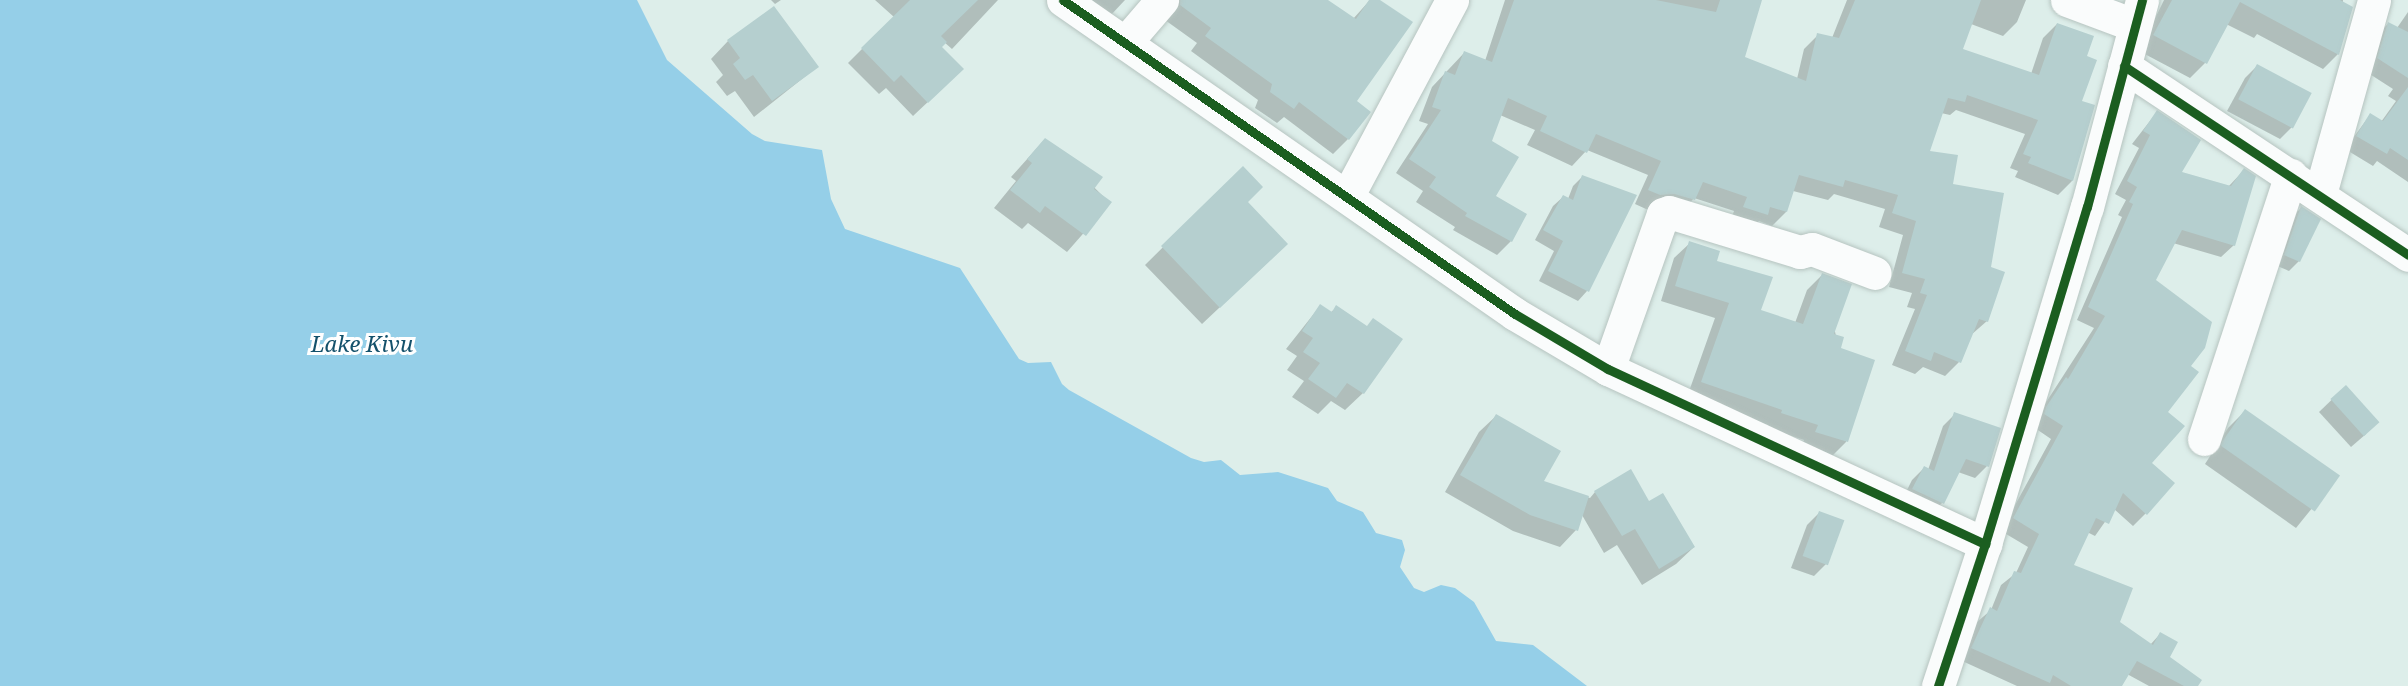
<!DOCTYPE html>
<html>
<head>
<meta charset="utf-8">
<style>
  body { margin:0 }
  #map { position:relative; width:2408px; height:686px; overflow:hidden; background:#ddeeea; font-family:"Noto Serif",serif }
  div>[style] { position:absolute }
  .water>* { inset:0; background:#95cfe8 }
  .shadow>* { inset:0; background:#0003 }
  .building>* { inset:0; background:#b5cfcf; transform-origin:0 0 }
  .roads { filter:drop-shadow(0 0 2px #b6c4c0) drop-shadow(0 0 2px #b6c4c0) }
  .minor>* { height:33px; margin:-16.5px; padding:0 16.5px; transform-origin:16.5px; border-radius:16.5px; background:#fafcfc }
  .cycleway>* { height:9px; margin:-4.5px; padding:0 4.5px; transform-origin:4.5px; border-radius:4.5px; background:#1b5e20 }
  span { translate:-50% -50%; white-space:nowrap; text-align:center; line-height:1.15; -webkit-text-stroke:6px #fff; paint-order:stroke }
  .water-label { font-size:22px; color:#14516b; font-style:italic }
</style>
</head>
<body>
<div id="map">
  <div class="water">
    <i style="clip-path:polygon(0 0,637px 0,667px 60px,752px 134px,765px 141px,822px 150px,831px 199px,845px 229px,960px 268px,1019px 359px,1028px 363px,1051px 362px,1062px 384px,1069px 390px,1191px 458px,1204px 462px,1221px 460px,1240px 475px,1278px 472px,1328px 488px,1337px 501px,1363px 512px,1376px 533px,1402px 540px,1405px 550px,1400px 567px,1414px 588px,1424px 592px,1441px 585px,1455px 588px,1474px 602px,1496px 641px,1533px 645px,1587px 686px,0 686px)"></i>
  </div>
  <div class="shadow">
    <i style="clip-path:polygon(771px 0,781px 0,775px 4px)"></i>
    <i style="clip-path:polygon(875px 0,998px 0,952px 49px,944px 42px,940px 47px,948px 83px,913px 116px,886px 88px,879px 94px,848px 63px,894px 17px)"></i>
    <i style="clip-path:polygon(1092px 0,1125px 0,1110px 16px)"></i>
    <i style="clip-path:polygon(1158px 0,1325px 0,1353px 19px,1370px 0,1378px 0,1348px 139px,1333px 154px,1284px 117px,1277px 123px,1255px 108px,1258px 100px,1191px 51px,1197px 43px,1165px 20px)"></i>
    <i style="clip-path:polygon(1505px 0,1761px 0,1743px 57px,1797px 79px,1804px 49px,1818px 35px,1832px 38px,1847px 0,2026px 0,2017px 22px,2003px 36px,1971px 24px,1961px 50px,2031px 74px,2043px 38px,2057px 24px,2085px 57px,2080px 102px,2093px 106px,2072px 181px,2058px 195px,2015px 177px,2018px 171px,2010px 168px,2025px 134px,1956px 110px,1950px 115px,1941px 113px,1928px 152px,1951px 185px,1989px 268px,1987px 321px,1971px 335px,1959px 362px,1945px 376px,1923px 367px,1915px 374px,1892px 365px,1915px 309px,1907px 307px,1912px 293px,1889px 287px,1903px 235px,1879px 227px,1885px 209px,1834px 194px,1828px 200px,1793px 191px,1786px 212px,1772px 226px,1759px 221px,1752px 228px,1730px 221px,1734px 211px,1694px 198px,1680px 214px,1659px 207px,1646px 209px,1635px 204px,1648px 175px,1587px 150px,1572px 166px,1527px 145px,1535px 130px,1500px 115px,1490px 141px,1493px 197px,1511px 241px,1497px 255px,1453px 230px,1455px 227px,1416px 202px,1423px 191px,1396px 173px,1428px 124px,1419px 121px,1432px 87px,1464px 53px,1485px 61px)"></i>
    <i style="clip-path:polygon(2164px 0,2343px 0,2338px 54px,2323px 69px,2257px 34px,2254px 38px,2226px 24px,2205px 63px,2190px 78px,2139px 51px)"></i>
    <i style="clip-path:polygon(2408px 12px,2408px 182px,2377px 161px,2373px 166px,2345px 149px,2370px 115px,2381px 122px,2396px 101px,2388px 96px,2393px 89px,2365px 71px,2375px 36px,2388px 24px,2397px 28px)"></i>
    <i style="clip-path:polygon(728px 41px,817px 67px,754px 117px,735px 91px,727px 96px,716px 82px,723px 75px,711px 59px)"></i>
    <i style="clip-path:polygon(2257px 66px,2292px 127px,2280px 139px,2227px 111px,2245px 78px)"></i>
    <i style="clip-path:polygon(2157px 112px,2180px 173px,2228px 187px,2244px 170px,2234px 245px,2221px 257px,2173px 243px,2154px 281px,2189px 366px,2166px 412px,2150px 464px,2146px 513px,2133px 526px,2114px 509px,2095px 536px,2087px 532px,2072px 566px,2118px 622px,2150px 645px,2160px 634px,2168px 658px,2196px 686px,2149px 686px,2127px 674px,2120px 686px,2017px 686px,1960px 660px,1977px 622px,1991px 610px,2001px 585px,2016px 573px,2028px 547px,2001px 531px,2051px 439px,2032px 426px,2034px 421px,2094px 328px,2077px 320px,2122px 217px,2118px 215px,2126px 200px,2115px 194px,2139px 148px,2132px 144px)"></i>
    <i style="clip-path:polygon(1045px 139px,1110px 203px,1067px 252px,1028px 223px,1022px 229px,994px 208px,1016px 181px,1011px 177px)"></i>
    <i style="clip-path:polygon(1243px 168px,1246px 202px,1269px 261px,1202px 324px,1145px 265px)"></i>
    <i style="clip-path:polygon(1583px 176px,1587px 291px,1578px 301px,1539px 281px,1554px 251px,1535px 240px,1553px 206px,1563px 197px,1568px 199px,1573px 186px)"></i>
    <i style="clip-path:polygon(2301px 208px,2299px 261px,2289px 271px,2275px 265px,2291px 218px)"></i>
    <i style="clip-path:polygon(1690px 243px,1715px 262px,1760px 311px,1795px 323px,1807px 290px,1822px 275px,1839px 349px,1873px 361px,1846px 442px,1831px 457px,1801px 447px,1804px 440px,1767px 428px,1768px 425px,1687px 397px,1715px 318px,1661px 301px,1674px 258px)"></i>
    <i style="clip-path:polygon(1320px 306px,1330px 313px,1337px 307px,1363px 393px,1345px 410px,1331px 401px,1318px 414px,1292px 397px,1304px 381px,1287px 370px,1297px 356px,1286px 349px)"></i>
    <i style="clip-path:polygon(2345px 387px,2366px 434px,2351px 447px,2319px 412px)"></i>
    <i style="clip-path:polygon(2245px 411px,2338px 476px,2296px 528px,2205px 464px,2228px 428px)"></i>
    <i style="clip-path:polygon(1955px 414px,1987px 466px,1975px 478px,1958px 472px,1942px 503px,1930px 515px,1901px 502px,1912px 480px,1924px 468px,1928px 470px,1943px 426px)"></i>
    <i style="clip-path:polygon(1496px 416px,1541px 481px,1590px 498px,1595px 492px,1648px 503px,1694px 547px,1676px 564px,1642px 585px,1617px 545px,1604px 553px,1582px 515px,1576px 530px,1560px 547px,1513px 531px,1445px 492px,1479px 432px)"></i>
    <i style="clip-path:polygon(1819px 513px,1826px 564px,1814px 576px,1791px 568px,1807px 525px)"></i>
  </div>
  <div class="building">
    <i style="clip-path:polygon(910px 0,978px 0,941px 36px,947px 42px,942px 47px,964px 69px,928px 103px,901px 75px,894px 82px,861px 48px)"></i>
    <i style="clip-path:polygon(1180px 0,1328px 0,1356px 19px,1369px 0,1380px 0,1413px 22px,1357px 101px,1371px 112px,1349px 140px,1299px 102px,1294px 109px,1270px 92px,1272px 84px,1205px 36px,1211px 28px,1180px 5px)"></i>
    <i style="clip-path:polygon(1514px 0,1656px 0,1716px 12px,1720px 0,1762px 0,1745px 57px,1806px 81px,1817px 33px,1839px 38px,1855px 0,1981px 0,1963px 49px,2039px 75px,2057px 23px,2094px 36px,2087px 56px,2097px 60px,2082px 101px,2095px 105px,2073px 181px,2028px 163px,2031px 157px,2023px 154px,2038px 120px,1967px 95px,1965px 102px,1948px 98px,1930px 151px,1958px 155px,1953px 184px,2004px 193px,1991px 267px,2005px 272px,1988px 322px,1979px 319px,1961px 363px,1934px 352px,1931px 361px,1905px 351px,1927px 295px,1920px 293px,1925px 279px,1902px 273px,1916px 221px,1892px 213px,1898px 195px,1845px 180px,1843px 187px,1799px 175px,1787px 212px,1770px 207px,1768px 215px,1743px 207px,1747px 197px,1703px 182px,1695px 200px,1674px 194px,1660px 195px,1648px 190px,1661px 161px,1596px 134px,1587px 153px,1540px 131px,1547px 116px,1508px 98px,1492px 141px,1519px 157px,1496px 196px,1527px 214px,1512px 242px,1465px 216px,1467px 213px,1429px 187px,1436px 177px,1409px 159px,1441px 110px,1432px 107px,1445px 71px,1455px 75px,1464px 51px,1492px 62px)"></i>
    <i style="clip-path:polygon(2172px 0,2340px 0,2353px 7px,2339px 55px,2240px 2px,2207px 64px,2153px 35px)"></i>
    <i style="clip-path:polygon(774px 6px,819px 67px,772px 101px,753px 75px,745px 80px,733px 64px,740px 58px,727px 40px)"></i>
    <i style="clip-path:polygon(2388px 22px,2408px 32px,2408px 78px,2377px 58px)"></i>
    <i style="left:2257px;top:64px;width:62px;height:40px;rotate:28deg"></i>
    <i style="clip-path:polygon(2408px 87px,2408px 160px,2390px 148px,2387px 154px,2356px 136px,2370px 113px,2383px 121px)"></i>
    <i style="clip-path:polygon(2157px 110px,2201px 140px,2182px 172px,2231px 186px,2244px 168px,2256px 176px,2235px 246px,2182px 230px,2156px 280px,2212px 322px,2205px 348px,2191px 366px,2199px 372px,2168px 412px,2185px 426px,2152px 463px,2175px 483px,2147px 515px,2123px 493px,2109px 524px,2096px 518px,2074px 565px,2133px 588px,2120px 622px,2153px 645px,2160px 632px,2178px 642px,2170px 657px,2202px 680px,2198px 686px,2184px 686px,2137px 661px,2122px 686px,2071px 686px,2053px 675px,2050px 683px,1971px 648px,1990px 607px,1997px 611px,2014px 571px,2021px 573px,2039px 534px,2013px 518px,2063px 426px,2044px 414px,2046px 407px,2066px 377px,2068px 379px,2105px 316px,2088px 307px,2133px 204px,2129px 202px,2137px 187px,2127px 181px,2150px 135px,2143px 131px)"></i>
    <i style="clip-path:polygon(1045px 138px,1103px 177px,1094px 189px,1112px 202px,1086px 236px,1045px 206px,1040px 213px,1010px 190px,1032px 163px,1027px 159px)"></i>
    <i style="clip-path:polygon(1243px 166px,1263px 187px,1248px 202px,1288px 244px,1220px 308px,1161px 246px)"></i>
    <i style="clip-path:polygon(1582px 175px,1637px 195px,1589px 292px,1548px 271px,1563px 241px,1543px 230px,1563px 195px,1573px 200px)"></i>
    <i style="clip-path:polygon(2301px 206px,2321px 219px,2300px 262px,2284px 255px)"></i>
    <i style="clip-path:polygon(1689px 241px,1720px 251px,1717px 261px,1773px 277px,1761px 310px,1803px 324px,1822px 273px,1852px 284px,1834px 334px,1844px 337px,1841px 348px,1875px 360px,1848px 442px,1815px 432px,1818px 425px,1781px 413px,1782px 410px,1701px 382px,1729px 303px,1675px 286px)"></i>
    <i style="clip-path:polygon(1320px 304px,1332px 312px,1336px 305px,1367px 326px,1373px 318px,1403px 339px,1364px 394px,1347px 383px,1336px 398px,1308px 379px,1320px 363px,1303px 352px,1313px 338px,1302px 331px)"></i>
    <i style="left:2346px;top:385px;width:50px;height:21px;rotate:48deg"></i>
    <i style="left:2245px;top:409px;width:116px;height:44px;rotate:35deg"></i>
    <i style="clip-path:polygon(1954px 412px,2001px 428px,1989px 467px,1966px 459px,1944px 504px,1912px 489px,1924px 466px,1934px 471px)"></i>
    <i style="clip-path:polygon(1496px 414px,1561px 451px,1544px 481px,1589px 496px,1578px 531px,1530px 515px,1460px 475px)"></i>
    <i style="clip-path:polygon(1631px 469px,1649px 501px,1663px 493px,1695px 547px,1659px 569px,1635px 529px,1622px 536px,1594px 491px)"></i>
    <i style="left:1819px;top:511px;width:27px;height:48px;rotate:20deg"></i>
  </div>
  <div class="roads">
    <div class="minor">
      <i style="left:1063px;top:0;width:550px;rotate:34.79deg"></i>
      <i style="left:1515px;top:314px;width:108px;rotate:30.6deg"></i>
      <i style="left:1608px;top:369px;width:416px;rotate:24.9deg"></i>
      <i style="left:2067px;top:0;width:72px;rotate:20.5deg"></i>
      <i style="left:1125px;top:43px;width:57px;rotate:-49.3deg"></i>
      <i style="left:2124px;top:66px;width:341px;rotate:33.6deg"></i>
      <i style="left:2320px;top:194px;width:201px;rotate:-74.4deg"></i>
      <i style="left:1348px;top:195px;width:221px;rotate:-61.9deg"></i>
      <i style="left:1608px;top:369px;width:164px;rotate:-70.5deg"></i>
      <i style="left:1663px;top:214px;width:6px;rotate:-18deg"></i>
      <i style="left:1669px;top:212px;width:137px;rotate:17deg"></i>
      <i style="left:1800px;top:252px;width:12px;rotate:-14deg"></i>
      <i style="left:1812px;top:249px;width:67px;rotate:20.9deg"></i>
      <i style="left:2204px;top:439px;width:278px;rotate:-71.8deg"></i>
      <i style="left:1938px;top:686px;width:150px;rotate:-71.7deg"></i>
      <i style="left:1985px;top:544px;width:352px;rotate:-73.2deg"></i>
      <i style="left:2087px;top:207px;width:214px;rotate:-75.1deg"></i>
    </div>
  </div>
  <div class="cycleway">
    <i style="left:1063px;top:0;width:550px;rotate:34.79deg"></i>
    <i style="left:1515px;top:314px;width:108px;rotate:30.6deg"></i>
    <i style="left:1608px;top:369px;width:416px;rotate:24.9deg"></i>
    <i style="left:2124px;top:66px;width:341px;rotate:33.6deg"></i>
    <i style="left:1938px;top:686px;width:150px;rotate:-71.7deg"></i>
    <i style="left:1985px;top:544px;width:352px;rotate:-73.2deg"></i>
    <i style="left:2087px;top:207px;width:214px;rotate:-75.1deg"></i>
  </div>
  <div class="water-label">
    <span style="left:362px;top:344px">Lake Kivu</span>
  </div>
</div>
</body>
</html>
